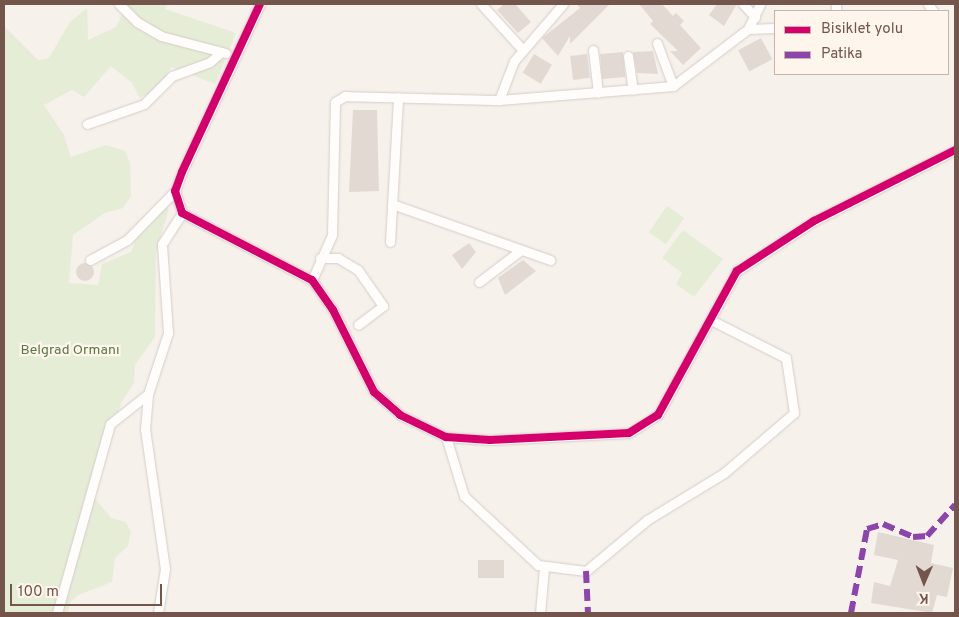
<!DOCTYPE html>
<html>
<head>
<meta charset="utf-8">
<style>
  body { margin:0 }
  #map { position:relative; width:959px; height:617px; overflow:hidden; background:#f6f1eb; font-family:Overpass,sans-serif }
  div>[style] { position:absolute }
  .green>* { inset:0; background:#e6edd7; transform-origin:0 0 }
  .building>* { inset:0; background:#e3d9d3; transform-origin:0 0 }
  .round { border-radius:50% }
  .roads { filter:drop-shadow(0 0 1px #d5cdc8) drop-shadow(0 0 1px #d5cdc8) }
  .minor>* { height:9px; margin:-4.5px; padding:0 4.5px; transform-origin:4.5px; border-radius:4.5px; background:#fefdfc }
  .quiet>* { height:6px; margin-top:-3px; transform-origin:0; background:repeating-linear-gradient(90deg,#8e44ad 0 12px,transparent 0 18px) }
  .cycleway>* { height:8px; margin:-4px; padding:0 4px; transform-origin:4px; border-radius:4px; background:#d6006c }
  span { translate:-50% -50%; white-space:nowrap; text-align:center; line-height:1.15; -webkit-text-stroke:4.5px #fef5ed; paint-order:stroke }
  .park-label { font-size:14px; color:#5c7945 }
  .frame { position:absolute; inset:0; border:5px solid #74554c; pointer-events:none }
  .legend { position:absolute; left:774px; top:10px; width:175px; height:65px; box-sizing:border-box; background:#fef5ed; border:1px solid #c7b5ad; margin:0; padding:6px 9px; list-style:none; font-size:15px; color:#74554c }
  .legend li { display:flex; align-items:center; gap:10px; height:25px }
  .legend b { width:25px; border:1px solid #c7b5ad }
  .north { position:absolute; left:899px; top:557px; width:50px; height:50px; -webkit-text-stroke:4px #fef5ed; paint-order:stroke; rotate:181deg; font-size:14px; font-weight:700; line-height:20px; text-align:center; color:#74554c }
  .north::after { content:''; display:block; margin:auto; width:18px; height:22px; background:#74554c; clip-path:polygon(50% 0,100% 100%,50% 72%,0 100%) }
  .scale { position:absolute; left:10px; top:584px; width:152px; height:22px; box-sizing:border-box; border:2px solid #74554c; border-top:0; padding-left:6px; font-size:15px; line-height:18px; white-space:nowrap; color:#74554c; -webkit-text-stroke:4px #fef5ed; paint-order:stroke }
</style>
</head>
<body>
<div id="map">
  <div class="green">
    <i style="clip-path:polygon(127px 4px,167px 4px,165px 9px,236px 33px,215px 84px,171px 67px,160px 88px,140px 98px,132px 83px,111px 66px,84px 97px,72px 90px,44px 105px,64px 135px,71px 157px,106px 145px,125px 151px,130px 163px,131px 196px,123px 208px,105px 213px,73px 235px,69px 283px,98px 285px,102px 264px,131px 252px,138px 234px,163px 206px,169px 209px,156px 252px,155px 337px,135px 365px,134px 383px,121px 403px,93px 496px,111px 518px,126px 522px,131px 532px,128px 546px,115px 558px,112px 582px,78px 595px,70px 602px,68px 613px,4px 613px,4px 26px,38px 60px,49px 58px,70px 22px,87px 8px,88px 40px,116px 27px)"></i>
    <i style="left:667px;top:206px;width:21px;height:32px;rotate:35deg"></i>
    <i style="clip-path:polygon(683px 230px,723px 259px,694px 297px,676px 284px,682px 273px,662px 258px)"></i>
  </div>
  <div class="building">
    <i style="clip-path:polygon(504px 4px,515px 4px,531px 22px,518px 33px,497px 10px)"></i>
    <i style="clip-path:polygon(576px 4px,610px 4px,570px 44px,570px 36px,558px 56px,542px 38px,580px 8px)"></i>
    <i style="clip-path:polygon(639px 4px,662px 4px,673px 16px,676px 13px,684px 21px,680px 25px,701px 48px,683px 65px,670px 51px,678px 51px,650px 24px,653px 21px)"></i>
    <i style="clip-path:polygon(717px 4px,737px 4px,724px 26px,709px 15px)"></i>
    <i style="left:761px;top:38px;width:24px;height:26px;rotate:62deg"></i>
    <i style="clip-path:polygon(653px 51px,658px 74px,637px 73px,633px 52px)"></i>
    <i style="left:623px;top:52px;width:25px;height:23px;rotate:85deg"></i>
    <i style="left:534px;top:54px;width:21px;height:22px;rotate:31deg"></i>
    <i style="left:587px;top:54px;width:24px;height:17px;rotate:83deg"></i>
    <i style="clip-path:polygon(353px 110px,377px 110px,379px 191px,349px 192px)"></i>
    <i style="clip-path:polygon(469px 243px,476px 252px,462px 269px,452px 255px)"></i>
    <i style="clip-path:polygon(523px 260px,536px 271px,505px 295px,498px 278px)"></i>
    <i class="round" style="left:76px;top:263px;width:18px;height:18px"></i>
    <i style="clip-path:polygon(878px 532px,934px 545px,931px 563px,953px 568px,947px 597px,937px 595px,932px 613px,871px 603px,874px 582px,890px 586px,898px 560px,874px 555px)"></i>
    <i style="left:478px;top:560px;width:26px;height:18px"></i>
  </div>
  <div class="roads">
    <div class="minor">
      <i style="left:119px;top:4px;width:25px;rotate:45deg"></i>
      <i style="left:137px;top:22px;width:28px;rotate:30deg"></i>
      <i style="left:161px;top:36px;width:67px;rotate:14.7deg"></i>
      <i style="left:260px;top:4px;width:185px;rotate:114.9deg"></i>
      <i style="left:182px;top:172px;width:20px;rotate:110deg"></i>
      <i style="left:175px;top:191px;width:23px;rotate:72deg"></i>
      <i style="left:182px;top:213px;width:146px;rotate:27.3deg"></i>
      <i style="left:312px;top:280px;width:37px;rotate:55deg"></i>
      <i style="left:333px;top:310px;width:92px;rotate:63.4deg"></i>
      <i style="left:374px;top:392px;width:35px;rotate:41deg"></i>
      <i style="left:400px;top:415px;width:51px;rotate:25.6deg"></i>
      <i style="left:446px;top:437px;width:44px;rotate:3.9deg"></i>
      <i style="left:490px;top:440px;width:139px;rotate:-2.9deg"></i>
      <i style="left:629px;top:433px;width:34px;rotate:-32deg"></i>
      <i style="left:658px;top:415px;width:164px;rotate:-61.3deg"></i>
      <i style="left:737px;top:271px;width:92px;rotate:-33deg"></i>
      <i style="left:814px;top:221px;width:158px;rotate:-26.7deg"></i>
      <i style="left:481px;top:4px;width:61px;rotate:47.7deg"></i>
      <i style="left:563px;top:4px;width:75px;rotate:130.7deg"></i>
      <i style="left:514px;top:61px;width:42px;rotate:111deg"></i>
      <i style="left:499px;top:100px;width:175px;rotate:-4.6deg"></i>
      <i style="left:673px;top:86px;width:94px;rotate:-37.2deg"></i>
      <i style="left:748px;top:29px;width:28px;rotate:-64deg"></i>
      <i style="left:743px;top:4px;width:18px;rotate:47deg"></i>
      <i style="left:928px;top:4px;width:9px;rotate:54deg"></i>
      <i style="left:836px;top:11px;width:7px;rotate:-90deg"></i>
      <i style="left:748px;top:29px;width:27px;rotate:-2deg"></i>
      <i style="left:657px;top:43px;width:46px;rotate:69.6deg"></i>
      <i style="left:593px;top:50px;width:43px;rotate:83.4deg"></i>
      <i style="left:628px;top:56px;width:34px;rotate:82deg"></i>
      <i style="left:87px;top:124px;width:60px;rotate:-19.3deg"></i>
      <i style="left:144px;top:104px;width:40px;rotate:-45deg"></i>
      <i style="left:172px;top:76px;width:40px;rotate:-20.2deg"></i>
      <i style="left:210px;top:62px;width:15px;rotate:-42deg"></i>
      <i style="left:392px;top:204px;width:168px;rotate:19.5deg"></i>
      <i style="left:390px;top:242px;width:145px;rotate:-86.8deg"></i>
      <i style="left:320px;top:258px;width:18px"></i>
      <i style="left:338px;top:258px;width:23px;rotate:31deg"></i>
      <i style="left:358px;top:270px;width:44px;rotate:55.2deg"></i>
      <i style="left:383px;top:306px;width:31px;rotate:143deg"></i>
      <i style="left:90px;top:260px;width:42px;rotate:-28.4deg"></i>
      <i style="left:127px;top:240px;width:69px;rotate:-45.6deg"></i>
      <i style="left:312px;top:280px;width:49px;rotate:-66deg"></i>
      <i style="left:332px;top:235px;width:133px;rotate:-88.7deg"></i>
      <i style="left:335px;top:102px;width:12px;rotate:-31deg"></i>
      <i style="left:345px;top:96px;width:154px;rotate:1.5deg"></i>
      <i style="left:479px;top:282px;width:53px;rotate:-37.3deg"></i>
      <i style="left:446px;top:437px;width:62px;rotate:73deg"></i>
      <i style="left:464px;top:496px;width:101px;rotate:43deg"></i>
      <i style="left:538px;top:565px;width:48px;rotate:7.1deg"></i>
      <i style="left:586px;top:571px;width:80px;rotate:-39.9deg"></i>
      <i style="left:647px;top:520px;width:90px;rotate:-31.4deg"></i>
      <i style="left:724px;top:473px;width:92px;rotate:-40.6deg"></i>
      <i style="left:794px;top:413px;width:56px;rotate:-98.3deg"></i>
      <i style="left:786px;top:358px;width:82px;rotate:-153.1deg"></i>
      <i style="left:57px;top:613px;width:196px;rotate:-74.3deg"></i>
      <i style="left:110px;top:424px;width:48px;rotate:-38.3deg"></i>
      <i style="left:158px;top:613px;width:45px;rotate:-81deg"></i>
      <i style="left:165px;top:569px;width:141px;rotate:-98.1deg"></i>
      <i style="left:145px;top:429px;width:35px;rotate:-85deg"></i>
      <i style="left:148px;top:394px;width:64px;rotate:-71.8deg"></i>
      <i style="left:168px;top:333px;width:89px;rotate:-93.9deg"></i>
      <i style="left:162px;top:244px;width:37px;rotate:-57deg"></i>
      <i style="left:540px;top:613px;width:45px;rotate:-84.9deg"></i>
    </div>
  </div>
  <div class="quiet">
    <i style="left:586px;top:571px;width:42px;rotate:87.3deg"></i>
    <i style="left:851px;top:613px;width:86px;rotate:-79.2deg"></i>
    <i style="left:867px;top:529px;width:17px;rotate:-17deg"></i>
    <i style="left:883px;top:524px;width:33px;rotate:23deg"></i>
    <i style="left:913px;top:537px;width:14px;rotate:-4deg"></i>
    <i style="left:927px;top:536px;width:42px;rotate:-47.9deg"></i>
  </div>
  <div class="cycleway">
    <i style="left:260px;top:4px;width:185px;rotate:114.9deg"></i>
    <i style="left:182px;top:172px;width:20px;rotate:110deg"></i>
    <i style="left:175px;top:191px;width:23px;rotate:72deg"></i>
    <i style="left:182px;top:213px;width:146px;rotate:27.3deg"></i>
    <i style="left:312px;top:280px;width:37px;rotate:55deg"></i>
    <i style="left:333px;top:310px;width:92px;rotate:63.4deg"></i>
    <i style="left:374px;top:392px;width:35px;rotate:41deg"></i>
    <i style="left:400px;top:415px;width:51px;rotate:25.6deg"></i>
    <i style="left:446px;top:437px;width:44px;rotate:3.9deg"></i>
    <i style="left:490px;top:440px;width:139px;rotate:-2.9deg"></i>
    <i style="left:629px;top:433px;width:34px;rotate:-32deg"></i>
    <i style="left:658px;top:415px;width:164px;rotate:-61.3deg"></i>
    <i style="left:737px;top:271px;width:92px;rotate:-33deg"></i>
    <i style="left:814px;top:221px;width:158px;rotate:-26.7deg"></i>
  </div>
  <div class="park-label">
    <span style="left:70px;top:351px">Belgrad Ormanı</span>
  </div>
  <div class="frame"></div>
  <ul class="legend">
  <li><b style="height:6px;background:#d6006c"></b>Bisiklet yolu</li>
  <li><b style="height:6px;background:#8e44ad"></b>Patika</li>
  </ul>
  <div class="north">K</div>
  <div class="scale">100 m</div>
</div>
</body>
</html>
